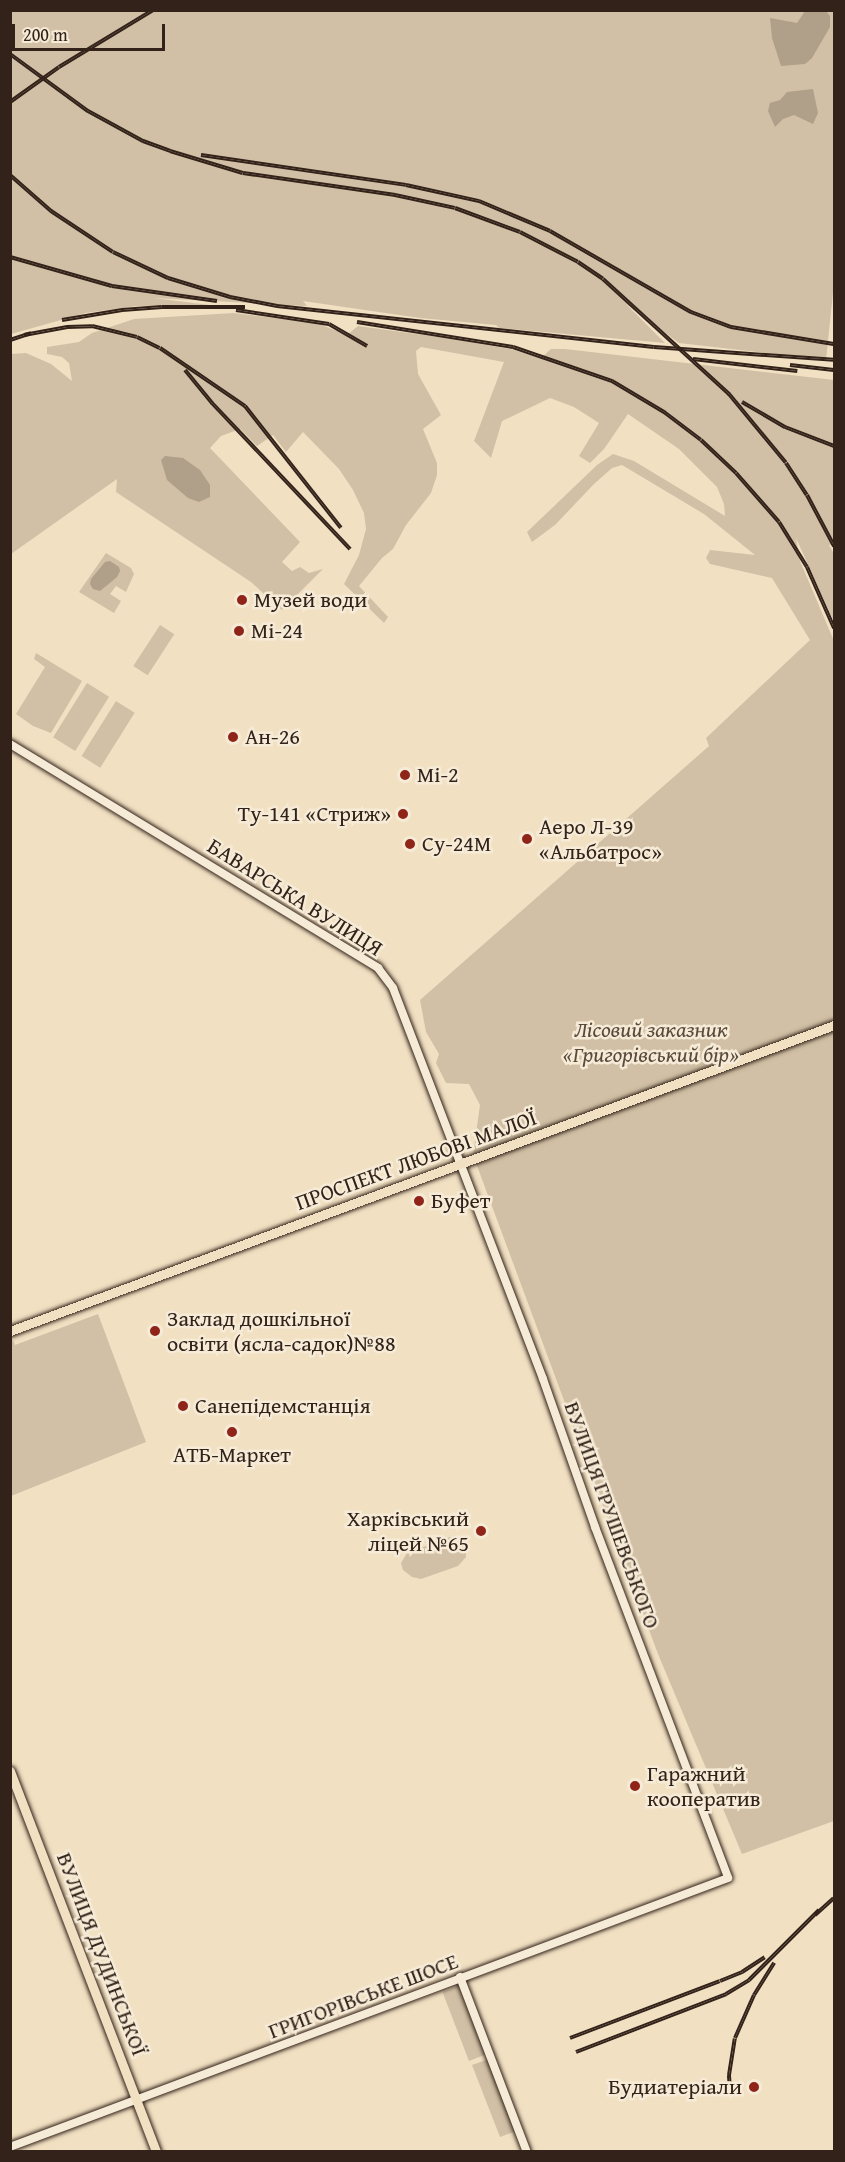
<!DOCTYPE html>
<html>
<head>
<meta charset="utf-8">
<style>
  body { margin:0 }
  #map { position:relative; width:845px; height:2162px; overflow:hidden; background:#f1e0c2; font-family:"Gentium Book Plus",serif }
  div>[style] { position:absolute }
  .green>* { inset:0; background:#d1c0a5; transform-origin:0 0 }
  .water>* { inset:0; background:#b09f89 }
  .roads { filter:drop-shadow(0 0 2px #322219) drop-shadow(0 0 2px #322219) }
  .secondary>* { height:8px; margin:-4px; padding:0 4px; transform-origin:4px; border-radius:4px; background:#f6ebd7 }
  .primary>* { height:9px; margin:-4.5px; padding:0 4.5px; transform-origin:4.5px; border-radius:4.5px; background:#f1e0c2 }
  .rail>* { height:4px; margin-top:-2px; transform-origin:0; background:repeating-linear-gradient(90deg,#f6ebd7 0 4.5px,#322219 0 9px); box-sizing:border-box; border-block:2px solid #322219 }
  .dots>* { width:16px; height:16px; translate:-50% -50%; box-sizing:border-box; border:3px solid #f6ebd7; border-radius:50% }
  span { translate:-50% -50%; white-space:nowrap; text-align:center; line-height:1.15; -webkit-text-stroke:5px #f6ebd7; paint-order:stroke }
  .poi-label { font-size:22px; color:#322219 }
  .left { translate:0 -50%; text-align:left }
  .right { translate:-100% -50%; text-align:right }
  .street-label { font-size:22px; color:#322219 }
  .park-label { font-size:22px; color:#5a4a3c; font-style:italic }
  .frame { position:absolute; inset:0; border:12px solid #322219; pointer-events:none }
  .scale { position:absolute; left:12px; top:24px; width:153px; height:27px; box-sizing:border-box; border:3px solid #322219; border-top:0; padding-left:8px; font-size:18px; line-height:21px; white-space:nowrap; color:#322219; -webkit-text-stroke:4px #f6ebd7; paint-order:stroke }
</style>
</head>
<body>
<div id="map">
  <div class="green">
    <i style="clip-path:polygon(11px 11px,834px 11px,834px 283px,826px 360px,679px 343px,626px 304px,665px 343px,499px 328px,496px 325px,420px 318px,303px 301px,307px 306px,153px 298px,210px 305px,137px 306px,86px 313px,11px 334px)"></i>
    <i style="clip-path:polygon(234px 313px,317px 323px,347px 335px,358px 326px,446px 338px,510px 349px,541px 358px,551px 349px,565px 349px,834px 380px,834px 544px,829px 545px,834px 554px,834px 622px,796px 538px,800px 561px,834px 641px,834px 1821px,742px 1854px,658px 1654px,473px 1155px,480px 1105px,469px 1084px,446px 1083px,436px 1063px,439px 1054px,426px 1032px,420px 1000px,709px 746px,706px 738px,810px 640px,772px 578px,710px 564px,706px 558px,710px 550px,755px 555px,704px 514px,622px 465px,612px 468px,594px 484px,555px 525px,532px 542px,527px 532px,597px 465px,613px 454px,634px 461px,725px 516px,724px 504px,717px 487px,679px 449px,628px 414px,604px 449px,590px 463px,579px 456px,599px 423px,574px 407px,550px 398px,502px 421px,491px 458px,474px 441px,504px 362px,421px 347px,416px 351px,418px 374px,441px 415px,423px 429px,437px 463px,437px 475px,431px 493px,406px 525px,393px 549px,382px 558px,359px 586px,388px 617px,384px 623px,344px 584px,359px 555px,366px 529px,364px 513px,353px 490px,339px 469px,303px 432px,286px 452px,273px 435px,257px 446px,240px 429px,221px 436px,210px 448px,300px 542px,282px 562px,292px 571px,300px 567px,309px 573px,323px 569px,282px 610px,251px 582px,116px 492px,117px 479px,11px 554px,11px 354px,26px 353px,51px 364px,72px 381px,69px 363px,62px 357px,47px 354px,47px 347px,79px 342px,92px 333px,134px 319px)"></i>
    <i style="clip-path:polygon(106px 553px,131px 568px,134px 574px,126px 592px,116px 586px,110px 594px,121px 601px,114px 613px,79px 592px)"></i>
    <i style="left:160px;top:625px;width:17px;height:49px;rotate:33deg"></i>
    <i style="clip-path:polygon(36px 653px,82px 681px,51px 733px,33px 726px,16px 714px,45px 667px,34px 659px)"></i>
    <i style="left:87px;top:683px;width:26px;height:64px;rotate:32deg"></i>
    <i style="left:116px;top:701px;width:22px;height:65px;rotate:32deg"></i>
    <i style="clip-path:polygon(98px 1314px,146px 1442px,11px 1496px,11px 1341px,13px 1340px,15px 1345px)"></i>
    <i style="clip-path:polygon(450px 1537px,457px 1539px,466px 1546px,466px 1557px,458px 1566px,421px 1579px,412px 1577px,403px 1570px,401px 1563px,407px 1553px)"></i>
    <i style="left:463px;top:1984px;width:74px;height:22px;rotate:69deg"></i>
    <i style="clip-path:polygon(486px 2060px,493px 2061px,519px 2130px,500px 2137px,472px 2065px)"></i>
  </div>
  <div class="water">
    <i style="clip-path:polygon(805px 11px,826px 11px,830px 16px,830px 27px,812px 58px,805px 64px,781px 66px,772px 38px,770px 18px,797px 23px)"></i>
    <i style="clip-path:polygon(813px 89px,818px 113px,813px 124px,794px 115px,783px 119px,775px 127px,768px 111px,770px 103px,780px 100px,787px 92px)"></i>
    <i style="clip-path:polygon(165px 456px,183px 458px,200px 470px,210px 485px,210px 497px,199px 502px,188px 498px,167px 480px,161px 460px)"></i>
    <i style="clip-path:polygon(110px 561px,119px 567px,120px 571px,117px 577px,100px 591px,93px 589px,90px 584px,91px 579px,105px 562px)"></i>
  </div>
  <div class="roads">
    <div class="secondary">
      <i style="left:10px;top:744px;width:431px;rotate:31.3deg"></i>
      <i style="left:378px;top:968px;width:25px;rotate:53deg"></i>
      <i style="left:393px;top:988px;width:419px;rotate:69deg"></i>
      <i style="left:543px;top:1379px;width:157px;rotate:70.6deg"></i>
      <i style="left:595px;top:1527px;width:375px;rotate:69.2deg"></i>
      <i style="left:728px;top:1878px;width:767px;rotate:159.46deg"></i>
      <i style="left:460px;top:1977px;width:187px;rotate:69.1deg"></i>
    </div>
    <div class="primary">
      <i style="left:10px;top:1331px;width:879px;rotate:-20.37deg"></i>
      <i style="left:10px;top:1771px;width:408px;rotate:69deg"></i>
    </div>
  </div>
  <div class="rail">
    <i style="left:10px;top:54px;width:97px;rotate:36.2deg"></i>
    <i style="left:88px;top:111px;width:63px;rotate:28.6deg"></i>
    <i style="left:143px;top:141px;width:29px;rotate:20deg"></i>
    <i style="left:170px;top:151px;width:76px;rotate:16.8deg"></i>
    <i style="left:243px;top:173px;width:154px;rotate:8.2deg"></i>
    <i style="left:395px;top:195px;width:61px;rotate:12.2deg"></i>
    <i style="left:455px;top:208px;width:69px;rotate:20.3deg"></i>
    <i style="left:520px;top:232px;width:65px;rotate:27.3deg"></i>
    <i style="left:578px;top:262px;width:30px;rotate:34deg"></i>
    <i style="left:603px;top:279px;width:171px;rotate:42.4deg"></i>
    <i style="left:729px;top:394px;width:89px;rotate:50.4deg"></i>
    <i style="left:786px;top:463px;width:38px;rotate:57deg"></i>
    <i style="left:807px;top:495px;width:58px;rotate:62.1deg"></i>
    <i style="left:10px;top:102px;width:60px;rotate:-35.5deg"></i>
    <i style="left:59px;top:67px;width:110px;rotate:-31.2deg"></i>
    <i style="left:201px;top:155px;width:207px;rotate:8.3deg"></i>
    <i style="left:406px;top:185px;width:75px;rotate:12.4deg"></i>
    <i style="left:479px;top:201px;width:77px;rotate:22.9deg"></i>
    <i style="left:550px;top:231px;width:163px;rotate:29.9deg"></i>
    <i style="left:691px;top:312px;width:43px;rotate:20.6deg"></i>
    <i style="left:731px;top:327px;width:104px;rotate:9.4deg"></i>
    <i style="left:10px;top:175px;width:55px;rotate:41.3deg"></i>
    <i style="left:51px;top:211px;width:74px;rotate:33.5deg"></i>
    <i style="left:113px;top:252px;width:61px;rotate:25.3deg"></i>
    <i style="left:168px;top:278px;width:65px;rotate:17deg"></i>
    <i style="left:230px;top:297px;width:48px;rotate:10.8deg"></i>
    <i style="left:277px;top:306px;width:379px;rotate:6.2deg"></i>
    <i style="left:654px;top:347px;width:180px;rotate:4.1deg"></i>
    <i style="left:10px;top:257px;width:106px;rotate:15.9deg"></i>
    <i style="left:112px;top:286px;width:106px;rotate:8.1deg"></i>
    <i style="left:236px;top:310px;width:94px;rotate:8.6deg"></i>
    <i style="left:329px;top:324px;width:44px;rotate:30.1deg"></i>
    <i style="left:62px;top:320px;width:61px;rotate:-9.5deg"></i>
    <i style="left:122px;top:310px;width:40px;rotate:-4.3deg"></i>
    <i style="left:162px;top:307px;width:83px"></i>
    <i style="left:357px;top:322px;width:158px;rotate:9.1deg"></i>
    <i style="left:513px;top:347px;width:105px;rotate:19deg"></i>
    <i style="left:612px;top:381px;width:61px;rotate:30.8deg"></i>
    <i style="left:664px;top:412px;width:46px;rotate:37.1deg"></i>
    <i style="left:701px;top:440px;width:48px;rotate:43.3deg"></i>
    <i style="left:736px;top:473px;width:65px;rotate:48.7deg"></i>
    <i style="left:779px;top:522px;width:53px;rotate:58.1deg"></i>
    <i style="left:807px;top:567px;width:67px;rotate:66.1deg"></i>
    <i style="left:24px;top:335px;width:44px;rotate:-10.5deg"></i>
    <i style="left:67px;top:327px;width:25px;rotate:-2deg"></i>
    <i style="left:92px;top:326px;width:46px;rotate:13.7deg"></i>
    <i style="left:137px;top:337px;width:25px;rotate:26deg"></i>
    <i style="left:160px;top:348px;width:103px;rotate:34.3deg"></i>
    <i style="left:245px;top:406px;width:155px;rotate:51.8deg"></i>
    <i style="left:10px;top:340px;width:22px;rotate:-18deg"></i>
    <i style="left:693px;top:359px;width:105px;rotate:6.6deg"></i>
    <i style="left:790px;top:365px;width:44px;rotate:6.5deg"></i>
    <i style="left:185px;top:370px;width:43px;rotate:50.7deg"></i>
    <i style="left:212px;top:403px;width:201px;rotate:46.6deg"></i>
    <i style="left:742px;top:402px;width:50px;rotate:30.2deg"></i>
    <i style="left:785px;top:427px;width:53px;rotate:21.2deg"></i>
    <i style="left:815px;top:1915px;width:25px;rotate:-42deg"></i>
    <i style="left:570px;top:2038px;width:160px;rotate:-20.8deg"></i>
    <i style="left:720px;top:1981px;width:24px;rotate:-22deg"></i>
    <i style="left:742px;top:1972px;width:27px;rotate:-33deg"></i>
    <i style="left:576px;top:2052px;width:161px;rotate:-21.1deg"></i>
    <i style="left:726px;top:1994px;width:27px;rotate:-31deg"></i>
    <i style="left:749px;top:1980px;width:99px;rotate:-45deg"></i>
    <i style="left:730px;top:2090px;width:15px;rotate:-94deg"></i>
    <i style="left:729px;top:2075px;width:37px;rotate:-81deg"></i>
    <i style="left:735px;top:2038px;width:47px;rotate:-66.2deg"></i>
    <i style="left:754px;top:1995px;width:38px;rotate:-58deg"></i>
  </div>
  <div class="dots">
    <i style="left:242px;top:600px;background:#8f2418"></i>
    <i style="left:239px;top:631px;background:#8f2418"></i>
    <i style="left:233px;top:737px;background:#8f2418"></i>
    <i style="left:405px;top:775px;background:#8f2418"></i>
    <i style="left:403px;top:814px;background:#8f2418"></i>
    <i style="left:527px;top:839px;background:#8f2418"></i>
    <i style="left:410px;top:844px;background:#8f2418"></i>
    <i style="left:419px;top:1201px;background:#8f2418"></i>
    <i style="left:155px;top:1331px;background:#8f2418"></i>
    <i style="left:183px;top:1406px;background:#8f2418"></i>
    <i style="left:232px;top:1432px;background:#8f2418"></i>
    <i style="left:481px;top:1531px;background:#8f2418"></i>
    <i style="left:635px;top:1786px;background:#8f2418"></i>
    <i style="left:754px;top:2087px;background:#8f2418"></i>
  </div>
  <div class="poi-label">
    <span class="left" style="left:254px;top:600px">Музей води</span>
    <span class="left" style="left:251px;top:631px">Мі-24</span>
    <span class="left" style="left:245px;top:737px">Ан-26</span>
    <span class="left" style="left:417px;top:775px">Мі-2</span>
    <span class="right" style="left:391px;top:814px">Ту-141 «Стриж»</span>
    <span class="left" style="left:539px;top:839px">Аеро Л-39<br>«Альбатрос»</span>
    <span class="left" style="left:422px;top:844px">Су-24М</span>
    <span class="left" style="left:431px;top:1201px">Буфет</span>
    <span class="left" style="left:167px;top:1331px">Заклад дошкільної<br>освіти (ясла-садок)№88</span>
    <span class="left" style="left:195px;top:1406px">Санепідемстанція</span>
    <span style="left:232px;top:1455px">АТБ-Маркет</span>
    <span class="right" style="left:469px;top:1531px">Харківський<br>ліцей №65</span>
    <span class="left" style="left:647px;top:1786px">Гаражний<br>кооператив</span>
    <span class="right" style="left:742px;top:2087px">Будиатеріали</span>
  </div>
  <div class="street-label">
    <span style="left:295px;top:897px;rotate:32deg">БАВАРСЬКА ВУЛИЦЯ</span>
    <span style="left:416px;top:1160px;rotate:-20deg">ПРОСПЕКТ ЛЮБОВІ МАЛОЇ</span>
    <span style="left:612px;top:1515px;rotate:70deg">ВУЛИЦЯ ГРУШЕВСЬКОГО</span>
    <span style="left:102px;top:1954px;rotate:69deg">ВУЛИЦЯ ДУДИНСЬКОЇ</span>
    <span style="left:363px;top:1996px;rotate:-21deg">ГРИГОРІВСЬКЕ ШОСЕ</span>
  </div>
  <div class="park-label">
    <span style="left:651px;top:1042px">Лісовий заказник<br>«Григорівський бір»</span>
  </div>
  <div class="frame"></div>
  <div class="scale">200 m</div>
</div>
</body>
</html>
